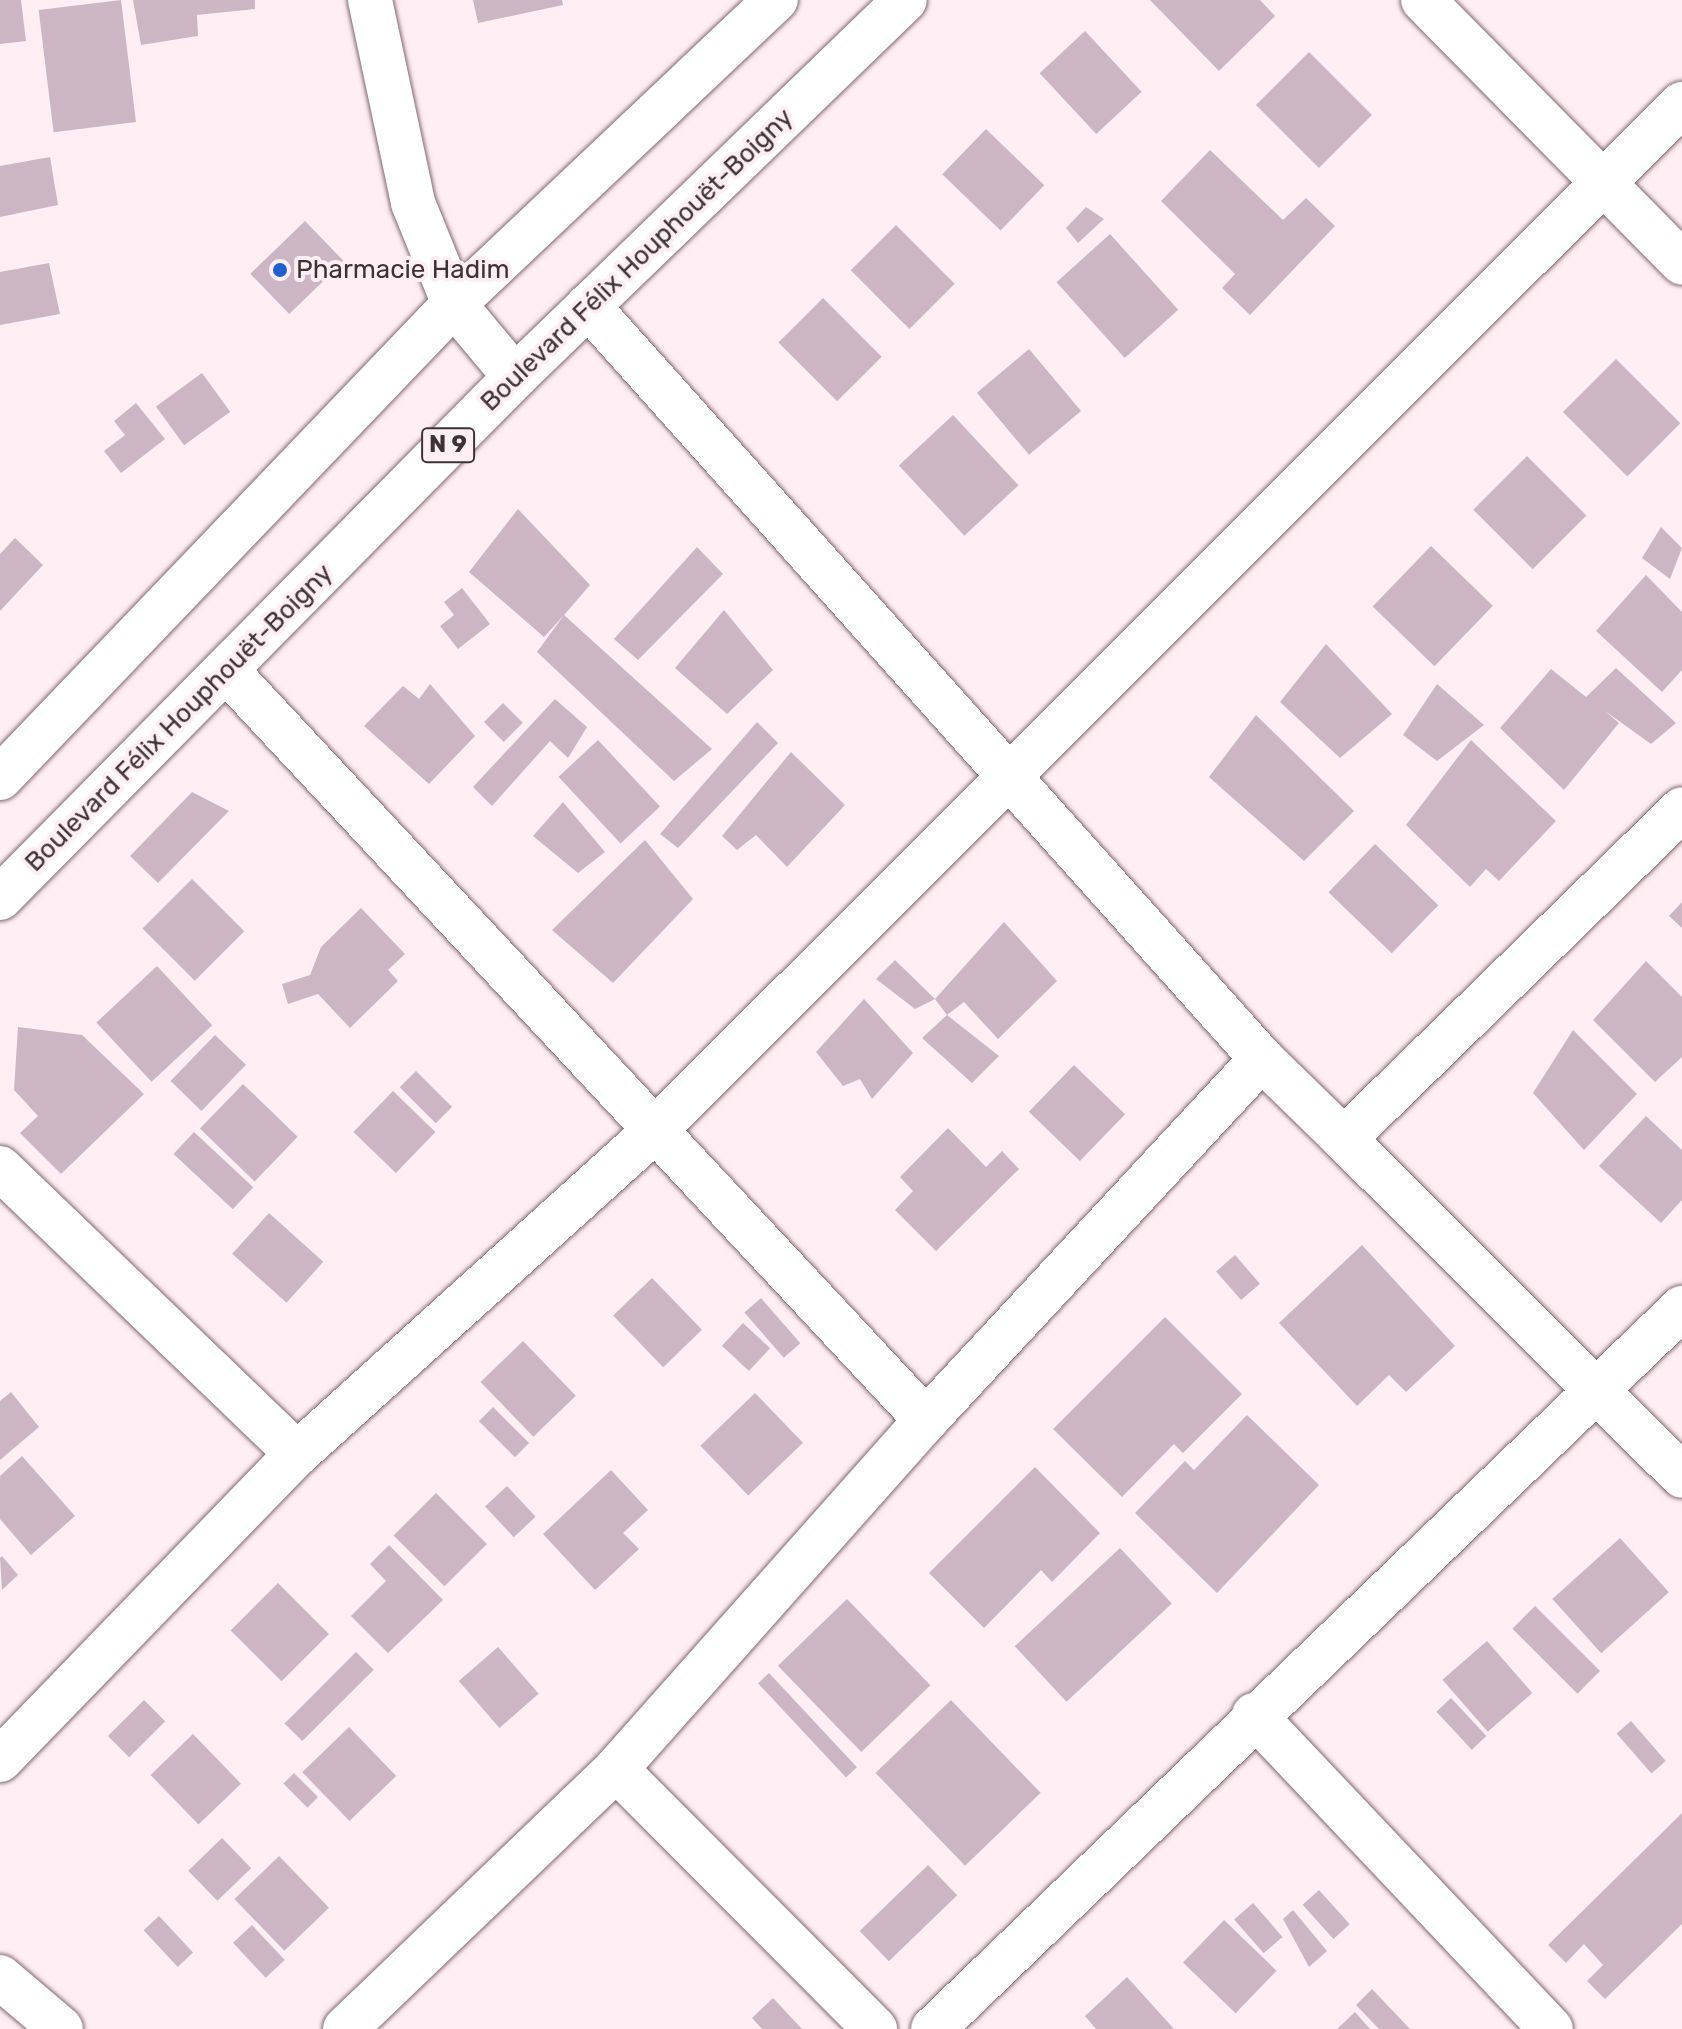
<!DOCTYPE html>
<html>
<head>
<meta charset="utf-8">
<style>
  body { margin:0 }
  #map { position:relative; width:1682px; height:2029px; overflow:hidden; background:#ffeef3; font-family:Rubik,sans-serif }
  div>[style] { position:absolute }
  .building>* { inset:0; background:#ccb6c4; transform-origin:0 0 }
  .roads { filter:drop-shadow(0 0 2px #7f686f) drop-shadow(0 0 2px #7f686f) }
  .minor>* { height:44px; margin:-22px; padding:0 22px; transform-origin:22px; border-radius:22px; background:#fff }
  .major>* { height:44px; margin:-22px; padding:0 22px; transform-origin:22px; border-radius:22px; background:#fff }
  .dots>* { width:22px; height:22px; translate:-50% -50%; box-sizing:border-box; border:4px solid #ffeef3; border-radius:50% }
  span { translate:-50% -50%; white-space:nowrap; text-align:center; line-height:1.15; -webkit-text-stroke:8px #ffeef3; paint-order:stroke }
  .shield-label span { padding:2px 6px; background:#ffeef3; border:2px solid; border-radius:6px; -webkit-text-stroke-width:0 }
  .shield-label { font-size:24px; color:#3d3336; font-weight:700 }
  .street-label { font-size:26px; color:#3d3336 }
  .poi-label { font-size:26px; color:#3d3336 }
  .left { translate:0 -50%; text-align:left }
</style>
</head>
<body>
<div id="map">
  <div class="building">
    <i style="clip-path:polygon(0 0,21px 0,26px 41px,0 44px)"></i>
    <i style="left:121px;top:0;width:123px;height:83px;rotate:83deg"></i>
    <i style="clip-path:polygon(133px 0,255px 0,255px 9px,197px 15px,198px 36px,141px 45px)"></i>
    <i style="clip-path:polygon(473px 0,562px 0,563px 5px,478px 23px)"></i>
    <i style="clip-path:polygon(1150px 0,1260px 0,1275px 16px,1219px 71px)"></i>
    <i style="left:1085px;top:31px;width:83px;height:62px;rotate:47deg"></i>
    <i style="left:1309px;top:52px;width:89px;height:75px;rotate:45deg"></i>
    <i style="left:986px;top:129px;width:81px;height:63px;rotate:44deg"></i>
    <i style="clip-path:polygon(1210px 150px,1283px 220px,1306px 198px,1335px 226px,1250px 315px,1222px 288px,1235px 274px,1161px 201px)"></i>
    <i style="clip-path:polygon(50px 157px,58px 205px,0 217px,0 166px)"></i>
    <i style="clip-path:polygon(1086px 207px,1104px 219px,1078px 243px,1066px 228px)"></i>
    <i style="left:305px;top:221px;width:56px;height:76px;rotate:46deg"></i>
    <i style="left:896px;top:225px;width:83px;height:64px;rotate:45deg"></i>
    <i style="left:1110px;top:234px;width:102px;height:72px;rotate:48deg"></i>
    <i style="clip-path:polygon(49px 263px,60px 314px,0 325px,0 272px)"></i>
    <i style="left:823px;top:298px;width:83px;height:63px;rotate:45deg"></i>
    <i style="left:1029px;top:349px;width:81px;height:68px;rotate:50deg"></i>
    <i style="left:1616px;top:359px;width:91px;height:75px;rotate:45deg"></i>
    <i style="left:202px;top:373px;width:48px;height:57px;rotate:54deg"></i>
    <i style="clip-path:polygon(136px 403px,165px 439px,121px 473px,104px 451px,125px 435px,114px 421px)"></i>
    <i style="left:953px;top:415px;width:96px;height:74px;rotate:47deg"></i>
    <i style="left:1527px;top:456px;width:84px;height:76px;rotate:45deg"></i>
    <i style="clip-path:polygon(518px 509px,590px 585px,564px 615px,712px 749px,674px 781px,537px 652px,564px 615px,544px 637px,469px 572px)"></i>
    <i style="clip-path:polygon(1661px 527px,1682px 548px,1670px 579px,1642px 558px)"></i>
    <i style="clip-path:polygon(15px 538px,43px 565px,0 611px,0 554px)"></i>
    <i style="left:1431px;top:546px;width:86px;height:84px;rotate:44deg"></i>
    <i style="clip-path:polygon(697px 547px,723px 574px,638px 660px,614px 639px)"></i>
    <i style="clip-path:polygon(1646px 575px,1682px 612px,1682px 670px,1662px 692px,1596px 631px)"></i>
    <i style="clip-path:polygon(462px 588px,490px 624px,458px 649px,440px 626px,454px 615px,444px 602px)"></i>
    <i style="clip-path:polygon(724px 610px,773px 670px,727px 714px,675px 668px)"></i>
    <i style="clip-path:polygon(1326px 644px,1392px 714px,1340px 758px,1280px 702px)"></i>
    <i style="clip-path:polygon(1616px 668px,1676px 723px,1651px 744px,1605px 711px,1619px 723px,1564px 790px,1500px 728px,1551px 669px,1586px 697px)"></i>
    <i style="clip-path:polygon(430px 684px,475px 736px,429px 784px,364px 726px,403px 686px,419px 699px)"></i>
    <i style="clip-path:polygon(1437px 684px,1484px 725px,1437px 761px,1403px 735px)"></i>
    <i style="clip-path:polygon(555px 699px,587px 727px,568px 758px,550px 741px,492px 806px,473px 787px)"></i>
    <i style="left:503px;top:703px;width:28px;height:27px;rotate:45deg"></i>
    <i style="clip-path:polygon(1256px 715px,1354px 811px,1304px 861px,1209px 777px)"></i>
    <i style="clip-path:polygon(757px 722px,778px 743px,678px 848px,660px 834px)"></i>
    <i style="left:598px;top:740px;width:91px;height:54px;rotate:47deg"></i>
    <i style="clip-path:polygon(1471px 740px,1556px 821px,1499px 881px,1486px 869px,1470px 887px,1406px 825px)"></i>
    <i style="clip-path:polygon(791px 752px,845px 805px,787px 867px,756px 835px,737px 850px,722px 836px)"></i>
    <i style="clip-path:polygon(192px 792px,229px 811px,158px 883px,130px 856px)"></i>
    <i style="clip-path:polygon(563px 802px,605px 852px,578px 873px,533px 836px)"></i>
    <i style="clip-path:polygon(645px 840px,693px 899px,613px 983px,552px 930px)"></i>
    <i style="left:1375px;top:844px;width:88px;height:67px;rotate:44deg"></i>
    <i style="left:192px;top:879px;width:74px;height:70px;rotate:45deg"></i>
    <i style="clip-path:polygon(1682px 902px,1682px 928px,1669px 916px)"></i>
    <i style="clip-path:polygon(361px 908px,405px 954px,388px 970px,398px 981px,350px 1028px,318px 994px,288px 1004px,282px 984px,310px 975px,321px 947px)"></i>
    <i style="clip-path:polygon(1004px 922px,1057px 981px,998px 1039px,964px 1002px,947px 1015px,935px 999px)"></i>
    <i style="clip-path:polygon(895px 960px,935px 999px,915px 1009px,876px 979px)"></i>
    <i style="clip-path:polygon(1646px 961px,1682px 997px,1682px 1057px,1655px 1082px,1593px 1020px)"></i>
    <i style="left:157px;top:966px;width:81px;height:83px;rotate:47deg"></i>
    <i style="clip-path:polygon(864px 999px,913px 1053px,872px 1099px,860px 1079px,843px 1086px,816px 1052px)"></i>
    <i style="clip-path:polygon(947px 1015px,999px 1056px,972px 1083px,922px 1038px)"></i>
    <i style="clip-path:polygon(18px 1027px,82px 1035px,144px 1094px,61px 1174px,20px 1133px,38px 1116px,14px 1090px)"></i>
    <i style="clip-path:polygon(1573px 1030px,1637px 1094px,1584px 1150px,1533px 1093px)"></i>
    <i style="left:215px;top:1035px;width:43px;height:64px;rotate:44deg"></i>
    <i style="left:1074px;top:1065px;width:71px;height:65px;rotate:44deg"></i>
    <i style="left:416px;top:1071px;width:51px;height:23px;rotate:45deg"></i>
    <i style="left:243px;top:1084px;width:76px;height:62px;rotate:44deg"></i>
    <i style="left:393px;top:1091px;width:59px;height:57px;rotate:44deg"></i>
    <i style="clip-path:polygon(1646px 1116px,1682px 1150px,1682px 1200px,1661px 1223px,1599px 1166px)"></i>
    <i style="clip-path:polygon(948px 1128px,986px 1167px,1002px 1151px,1019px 1169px,936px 1251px,895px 1210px,913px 1191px,900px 1177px)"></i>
    <i style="left:194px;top:1132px;width:81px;height:30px;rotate:43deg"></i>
    <i style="left:269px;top:1213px;width:73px;height:55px;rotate:42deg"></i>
    <i style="clip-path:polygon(1362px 1245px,1455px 1346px,1406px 1392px,1389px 1375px,1357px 1406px,1279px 1323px)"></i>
    <i style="left:1235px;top:1255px;width:38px;height:25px;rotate:49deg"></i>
    <i style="left:652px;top:1278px;width:72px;height:54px;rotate:46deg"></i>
    <i style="left:761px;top:1298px;width:60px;height:22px;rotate:49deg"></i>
    <i style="clip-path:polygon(1165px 1317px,1242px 1394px,1183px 1453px,1174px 1444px,1122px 1497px,1053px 1429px)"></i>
    <i style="left:743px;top:1323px;width:37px;height:31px;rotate:43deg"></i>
    <i style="left:523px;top:1341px;width:76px;height:59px;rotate:46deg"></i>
    <i style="clip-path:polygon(11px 1392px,39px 1427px,0 1460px,0 1401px)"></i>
    <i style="left:755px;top:1393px;width:69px;height:76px;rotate:46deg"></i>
    <i style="left:493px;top:1407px;width:51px;height:20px;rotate:45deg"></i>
    <i style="clip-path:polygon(1247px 1415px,1319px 1485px,1217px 1593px,1135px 1513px,1185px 1461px,1194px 1470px)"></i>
    <i style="clip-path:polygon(22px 1456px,75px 1516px,31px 1555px,0 1519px,0 1476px)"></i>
    <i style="clip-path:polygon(1035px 1467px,1100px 1533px,1052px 1582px,1041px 1570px,984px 1628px,929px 1573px)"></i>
    <i style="clip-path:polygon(611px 1470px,648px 1510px,623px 1533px,639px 1549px,595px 1590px,543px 1534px)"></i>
    <i style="left:507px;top:1486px;width:42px;height:30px;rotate:47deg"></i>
    <i style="left:436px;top:1493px;width:72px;height:60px;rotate:45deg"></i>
    <i style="left:1620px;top:1538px;width:73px;height:91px;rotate:48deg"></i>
    <i style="clip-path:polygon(389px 1545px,443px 1600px,388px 1653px,351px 1616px,386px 1581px,370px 1564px)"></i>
    <i style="left:1120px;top:1548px;width:76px;height:144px;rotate:47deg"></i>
    <i style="clip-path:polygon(2px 1556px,18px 1575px,2px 1590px,0 1558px)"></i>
    <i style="left:278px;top:1583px;width:72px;height:67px;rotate:45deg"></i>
    <i style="left:847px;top:1599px;width:120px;height:96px;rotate:46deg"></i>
    <i style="left:1535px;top:1606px;width:92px;height:32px;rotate:45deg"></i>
    <i style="left:1487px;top:1641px;width:69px;height:59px;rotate:49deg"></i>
    <i style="left:498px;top:1647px;width:62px;height:52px;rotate:49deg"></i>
    <i style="left:356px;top:1652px;width:25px;height:101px;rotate:45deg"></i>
    <i style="left:769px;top:1673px;width:129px;height:15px;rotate:47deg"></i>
    <i style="left:1451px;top:1698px;width:52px;height:20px;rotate:47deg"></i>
    <i style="left:144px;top:1700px;width:30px;height:51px;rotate:45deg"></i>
    <i style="left:951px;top:1700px;width:129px;height:105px;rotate:46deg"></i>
    <i style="left:1631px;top:1721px;width:53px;height:19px;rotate:49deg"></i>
    <i style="left:349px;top:1727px;width:68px;height:65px;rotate:46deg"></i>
    <i style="left:193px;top:1734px;width:69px;height:59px;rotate:46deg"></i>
    <i style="left:294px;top:1773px;width:34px;height:15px;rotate:45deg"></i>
    <i style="clip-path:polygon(1682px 1813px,1682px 1924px,1605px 1999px,1587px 1981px,1603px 1965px,1584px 1944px,1566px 1963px,1548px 1945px)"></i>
    <i style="left:222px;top:1838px;width:42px;height:47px;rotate:46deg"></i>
    <i style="left:279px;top:1856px;width:72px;height:62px;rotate:46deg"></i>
    <i style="left:928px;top:1865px;width:42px;height:95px;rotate:46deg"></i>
    <i style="left:1319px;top:1890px;width:46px;height:22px;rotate:48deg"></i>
    <i style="left:1253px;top:1903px;width:45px;height:25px;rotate:49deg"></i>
    <i style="clip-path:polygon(1293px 1910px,1327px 1951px,1309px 1967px,1283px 1919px)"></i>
    <i style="left:159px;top:1916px;width:50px;height:21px;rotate:47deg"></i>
    <i style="left:1224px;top:1920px;width:73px;height:59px;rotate:44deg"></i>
    <i style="left:252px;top:1925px;width:48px;height:26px;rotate:47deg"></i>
    <i style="clip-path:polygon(1127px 1977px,1174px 2029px,1096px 2029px,1085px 2016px)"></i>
    <i style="clip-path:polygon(1372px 1989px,1410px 2029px,1379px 2029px,1356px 2005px)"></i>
    <i style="clip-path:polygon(773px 1998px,802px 2029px,762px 2029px,752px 2018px)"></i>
    <i style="clip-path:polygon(1355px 2012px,1370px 2029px,1337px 2029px)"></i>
  </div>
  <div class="roads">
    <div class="minor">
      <i style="left:370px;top:0;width:208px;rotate:78deg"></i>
      <i style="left:413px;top:203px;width:109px;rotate:67.9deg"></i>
      <i style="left:454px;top:304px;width:95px;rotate:50.1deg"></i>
      <i style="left:1423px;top:0;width:369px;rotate:45.4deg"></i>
      <i style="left:588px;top:306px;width:1011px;rotate:48.17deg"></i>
      <i style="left:227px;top:671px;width:1025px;rotate:46.98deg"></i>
      <i style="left:1344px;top:1139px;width:477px;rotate:44.9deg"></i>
      <i style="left:0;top:1168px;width:412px;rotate:43.9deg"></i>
      <i style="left:1254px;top:1715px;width:432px;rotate:46.6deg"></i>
      <i style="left:0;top:1760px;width:426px;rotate:-45.9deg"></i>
      <i style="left:297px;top:1454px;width:483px;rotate:-42.1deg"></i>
      <i style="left:655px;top:1130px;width:1452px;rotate:-44.97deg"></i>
      <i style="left:616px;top:1769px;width:367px;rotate:45.1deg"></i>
      <i style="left:0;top:1977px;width:80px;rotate:40.4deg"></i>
      <i style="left:345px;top:2029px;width:376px;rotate:-43.8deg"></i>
      <i style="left:616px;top:1769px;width:467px;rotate:-48.4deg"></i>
      <i style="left:926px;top:1420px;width:493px;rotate:-47.1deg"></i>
      <i style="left:1262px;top:1059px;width:115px;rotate:44.3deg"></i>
      <i style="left:1344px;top:1139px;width:472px;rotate:-44.3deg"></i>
      <i style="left:933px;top:2029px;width:1040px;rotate:-43.91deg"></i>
    </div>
    <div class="major">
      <i style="left:0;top:778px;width:656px;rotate:-46.23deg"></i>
      <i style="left:454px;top:304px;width:443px;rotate:-43.4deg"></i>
      <i style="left:0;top:898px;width:733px;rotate:-45.33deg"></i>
      <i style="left:515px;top:377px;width:542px;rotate:-44.03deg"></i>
    </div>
  </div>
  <div class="dots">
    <i style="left:280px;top:270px;background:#215fcb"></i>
  </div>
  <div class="shield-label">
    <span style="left:448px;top:445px">N 9</span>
  </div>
  <div class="street-label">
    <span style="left:637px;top:260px;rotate:-44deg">Boulevard Félix Houphouët-Boigny</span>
    <span style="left:179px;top:718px;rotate:-45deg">Boulevard Félix Houphouët-Boigny</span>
  </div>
  <div class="poi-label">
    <span class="left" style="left:296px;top:270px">Pharmacie Hadim</span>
  </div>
</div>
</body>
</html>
